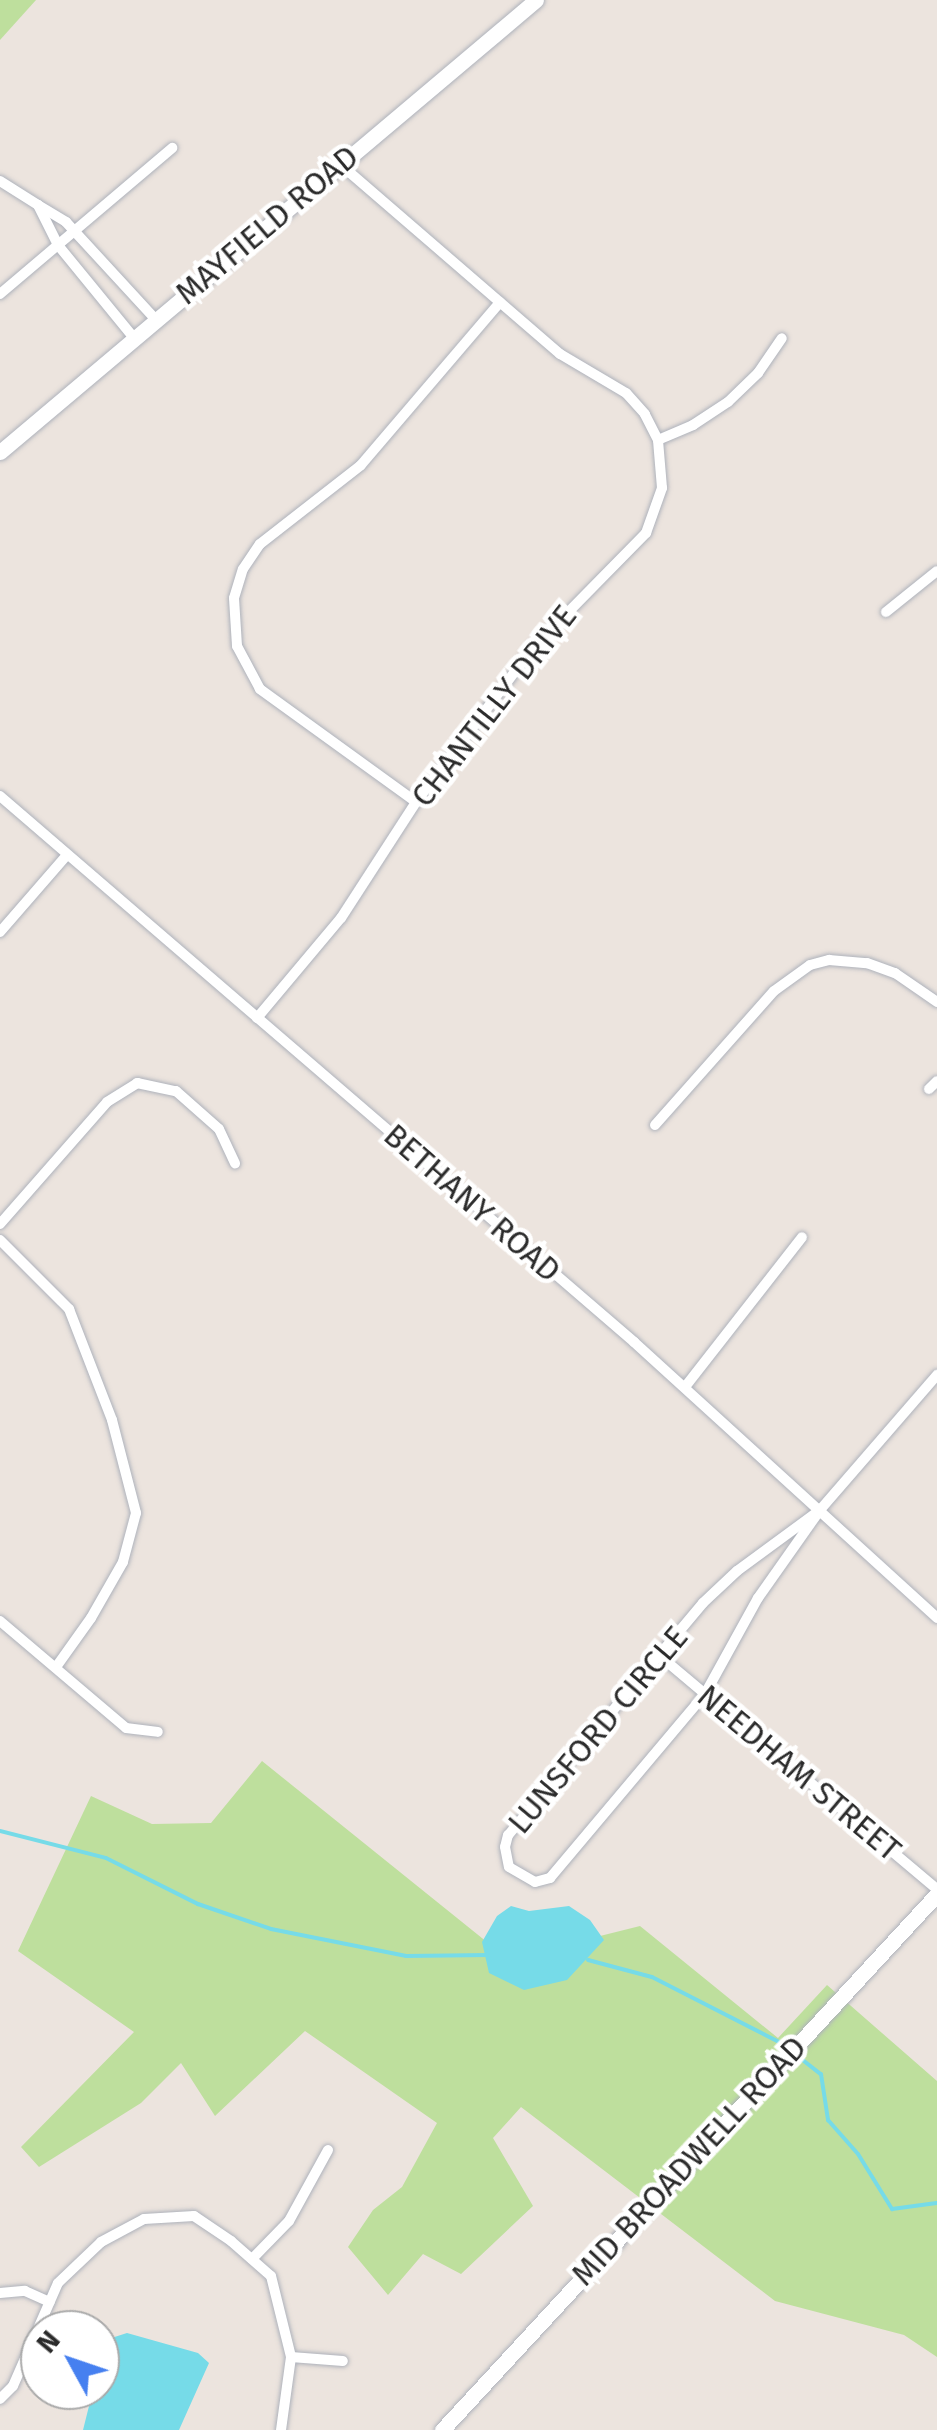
<!DOCTYPE html>
<html>
<head>
<meta charset="utf-8">
<style>
  body { margin:0 }
  #map { position:relative; width:937px; height:2430px; overflow:hidden; background:#ece4de; font-family:"Fira Sans",sans-serif }
  div>[style] { position:absolute }
  .green>* { inset:0; background:#bedf9d }
  .water>* { inset:0; background:#76dbe8 }
  .stream>* { height:4px; margin:-2px; padding:0 2px; transform-origin:2px; border-radius:2px; background:#76dbe8 }
  .roads { filter:drop-shadow(0 0 2px #aeb2bb) drop-shadow(0 0 2px #aeb2bb) }
  .street>* { height:10px; margin:-5px; padding:0 5px; transform-origin:5px; border-radius:5px; background:#fff }
  .secondary>* { height:15px; margin:-7.5px; padding:0 7.5px; transform-origin:7.5px; border-radius:7.5px; background:#fff }
  span { translate:-50% -50%; white-space:nowrap; text-align:center; line-height:1.15; -webkit-text-stroke:9px #fff; paint-order:stroke }
  .street-label { font-size:32px; color:#2b2b2b }
  .north { position:absolute; left:20px; top:2310px; width:100px; height:100px; box-sizing:border-box; background:#fff; border:2px solid #aaa; border-radius:50%; rotate:310deg; font-size:28px; font-weight:700; line-height:40px; text-align:center; color:#2b2b2b }
  .north::after { content:''; display:block; margin:auto; width:35px; height:45px; background:#4680f0; clip-path:polygon(50% 0,100% 100%,50% 72%,0 100%) }
</style>
</head>
<body>
<div id="map">
  <div class="green">
    <i style="clip-path:polygon(0 0,36px 0,0 40px)"></i>
    <i style="clip-path:polygon(262px 1761px,508px 1959px,640px 1926px,778px 2038px,827px 1985px,937px 2081px,937px 2357px,904px 2335px,775px 2301px,521px 2107px,493px 2138px,533px 2206px,461px 2274px,423px 2254px,388px 2295px,348px 2247px,373px 2210px,402px 2187px,437px 2123px,305px 2031px,215px 2116px,181px 2063px,141px 2103px,39px 2167px,21px 2147px,134px 2032px,18px 1951px,91px 1796px,152px 1824px,211px 1823px)"></i>
  </div>
  <div class="water">
    <i style="clip-path:polygon(511px 1906px,529px 1911px,569px 1906px,590px 1920px,604px 1940px,567px 1980px,524px 1990px,489px 1973px,482px 1942px,497px 1916px)"></i>
    <i style="clip-path:polygon(127px 2333px,198px 2353px,209px 2363px,179px 2430px,83px 2430px,93px 2390px,100px 2390px,102px 2341px)"></i>
  </div>
  <div class="stream">
    <i style="left:0;top:1831px;width:109px;rotate:14.3deg"></i>
    <i style="left:106px;top:1858px;width:103px;rotate:26.6deg"></i>
    <i style="left:198px;top:1904px;width:77px;rotate:18.9deg"></i>
    <i style="left:271px;top:1929px;width:138px;rotate:11.3deg"></i>
    <i style="left:406px;top:1956px;width:83px;rotate:-0.7deg"></i>
    <i style="left:588px;top:1960px;width:66px;rotate:14.9deg"></i>
    <i style="left:652px;top:1977px;width:147px;rotate:27.1deg"></i>
    <i style="left:795px;top:2054px;width:33px;rotate:38deg"></i>
    <i style="left:821px;top:2074px;width:47px;rotate:81.3deg"></i>
    <i style="left:828px;top:2120px;width:45px;rotate:48.6deg"></i>
    <i style="left:858px;top:2154px;width:65px;rotate:58.3deg"></i>
    <i style="left:892px;top:2209px;width:45px;rotate:-7.6deg"></i>
  </div>
  <div class="roads">
    <div class="street">
      <i style="left:0;top:181px;width:45px;rotate:32.3deg"></i>
      <i style="left:0;top:294px;width:226px;rotate:-40.3deg"></i>
      <i style="left:134px;top:338px;width:120px;rotate:-129.3deg"></i>
      <i style="left:58px;top:245px;width:45px;rotate:-116.6deg"></i>
      <i style="left:38px;top:205px;width:33px;rotate:31deg"></i>
      <i style="left:66px;top:222px;width:133px;rotate:47.4deg"></i>
      <i style="left:658px;top:440px;width:38px;rotate:-23deg"></i>
      <i style="left:693px;top:425px;width:42px;rotate:-33.3deg"></i>
      <i style="left:728px;top:402px;width:42px;rotate:-44deg"></i>
      <i style="left:758px;top:373px;width:42px;rotate:-55.6deg"></i>
      <i style="left:886px;top:612px;width:65px;rotate:-38.8deg"></i>
      <i style="left:0;top:796px;width:837px;rotate:40.73deg"></i>
      <i style="left:634px;top:1342px;width:410px;rotate:42.3deg"></i>
      <i style="left:416px;top:802px;width:193px;rotate:-144.1deg"></i>
      <i style="left:260px;top:689px;width:49px;rotate:-118.1deg"></i>
      <i style="left:237px;top:646px;width:48px;rotate:-93.6deg"></i>
      <i style="left:234px;top:598px;width:30px;rotate:-73deg"></i>
      <i style="left:243px;top:569px;width:30px;rotate:-56deg"></i>
      <i style="left:260px;top:544px;width:128px;rotate:-38deg"></i>
      <i style="left:361px;top:465px;width:214px;rotate:-49.5deg"></i>
      <i style="left:0;top:932px;width:102px;rotate:-49deg"></i>
      <i style="left:257px;top:1018px;width:131px;rotate:-50deg"></i>
      <i style="left:341px;top:918px;width:138px;rotate:-57.1deg"></i>
      <i style="left:416px;top:802px;width:192px;rotate:-52.8deg"></i>
      <i style="left:532px;top:649px;width:163px;rotate:-45.5deg"></i>
      <i style="left:646px;top:533px;width:48px;rotate:-70.4deg"></i>
      <i style="left:662px;top:488px;width:48px;rotate:-94.8deg"></i>
      <i style="left:658px;top:440px;width:29px;rotate:-117deg"></i>
      <i style="left:645px;top:414px;width:28px;rotate:-132deg"></i>
      <i style="left:626px;top:393px;width:77px;rotate:-149.4deg"></i>
      <i style="left:560px;top:354px;width:291px;rotate:-139.2deg"></i>
      <i style="left:929px;top:1089px;width:11px;rotate:-45deg"></i>
      <i style="left:655px;top:1125px;width:179px;rotate:-48.4deg"></i>
      <i style="left:774px;top:991px;width:44px;rotate:-35.8deg"></i>
      <i style="left:810px;top:965px;width:20px;rotate:-15deg"></i>
      <i style="left:829px;top:960px;width:38px;rotate:5deg"></i>
      <i style="left:867px;top:963px;width:30px;rotate:20deg"></i>
      <i style="left:895px;top:973px;width:51px;rotate:34.6deg"></i>
      <i style="left:0;top:1224px;width:162px;rotate:-48.7deg"></i>
      <i style="left:107px;top:1102px;width:36px;rotate:-32deg"></i>
      <i style="left:137px;top:1083px;width:40px;rotate:12deg"></i>
      <i style="left:176px;top:1091px;width:57px;rotate:41.5deg"></i>
      <i style="left:219px;top:1129px;width:38px;rotate:65deg"></i>
      <i style="left:0;top:1240px;width:98px;rotate:45deg"></i>
      <i style="left:69px;top:1309px;width:119px;rotate:68.8deg"></i>
      <i style="left:112px;top:1420px;width:96px;rotate:75.5deg"></i>
      <i style="left:136px;top:1513px;width:51px;rotate:104.9deg"></i>
      <i style="left:123px;top:1562px;width:64px;rotate:119.7deg"></i>
      <i style="left:91px;top:1618px;width:60px;rotate:125.5deg"></i>
      <i style="left:685px;top:1387px;width:190px;rotate:-52deg"></i>
      <i style="left:820px;top:1510px;width:103px;rotate:143.7deg"></i>
      <i style="left:737px;top:1571px;width:47px;rotate:136.7deg"></i>
      <i style="left:703px;top:1603px;width:303px;rotate:130deg"></i>
      <i style="left:508px;top:1835px;width:12px;rotate:104deg"></i>
      <i style="left:505px;top:1847px;width:20px;rotate:79deg"></i>
      <i style="left:509px;top:1867px;width:30px;rotate:30deg"></i>
      <i style="left:535px;top:1882px;width:16px;rotate:-15deg"></i>
      <i style="left:550px;top:1878px;width:241px;rotate:-49.9deg"></i>
      <i style="left:705px;top:1694px;width:110px;rotate:-61.1deg"></i>
      <i style="left:758px;top:1598px;width:108px;rotate:-54.8deg"></i>
      <i style="left:820px;top:1510px;width:179px;rotate:-49.1deg"></i>
      <i style="left:0;top:1621px;width:165px;rotate:40.3deg"></i>
      <i style="left:126px;top:1728px;width:32px;rotate:7deg"></i>
      <i style="left:660px;top:1656px;width:362px;rotate:40.1deg"></i>
      <i style="left:252px;top:2259px;width:53px;rotate:-45.8deg"></i>
      <i style="left:289px;top:2221px;width:81px;rotate:-61.2deg"></i>
      <i style="left:0;top:2293px;width:25px;rotate:-5deg"></i>
      <i style="left:25px;top:2291px;width:27px;rotate:24deg"></i>
      <i style="left:291px;top:2357px;width:52px;rotate:4.4deg"></i>
      <i style="left:0;top:2399px;width:18px;rotate:-45deg"></i>
      <i style="left:13px;top:2386px;width:112px;rotate:-66.4deg"></i>
      <i style="left:58px;top:2283px;width:59px;rotate:-43.6deg"></i>
      <i style="left:101px;top:2242px;width:49px;rotate:-28.1deg"></i>
      <i style="left:144px;top:2219px;width:50px;rotate:-3.4deg"></i>
      <i style="left:194px;top:2216px;width:45px;rotate:34deg"></i>
      <i style="left:231px;top:2241px;width:53px;rotate:41.2deg"></i>
      <i style="left:271px;top:2276px;width:83px;rotate:76.1deg"></i>
      <i style="left:291px;top:2357px;width:74px;rotate:97.8deg"></i>
    </div>
    <div class="secondary">
      <i style="left:0;top:452px;width:701px;rotate:-40.14deg"></i>
      <i style="left:442px;top:2430px;width:730px;rotate:-47.28deg"></i>
    </div>
  </div>
  <div class="street-label">
    <span style="left:267px;top:225px;rotate:-40deg">MAYFIELD ROAD</span>
    <span style="left:494px;top:706px;rotate:-52deg">CHANTILLY DRIVE</span>
    <span style="left:472px;top:1203px;rotate:41deg">BETHANY ROAD</span>
    <span style="left:598px;top:1730px;rotate:-50deg">LUNSFORD CIRCLE</span>
    <span style="left:799px;top:1773px;rotate:40deg">NEEDHAM STREET</span>
    <span style="left:689px;top:2161px;rotate:-47deg">MID BROADWELL ROAD</span>
  </div>
  <div class="north">N</div>
</div>
</body>
</html>
